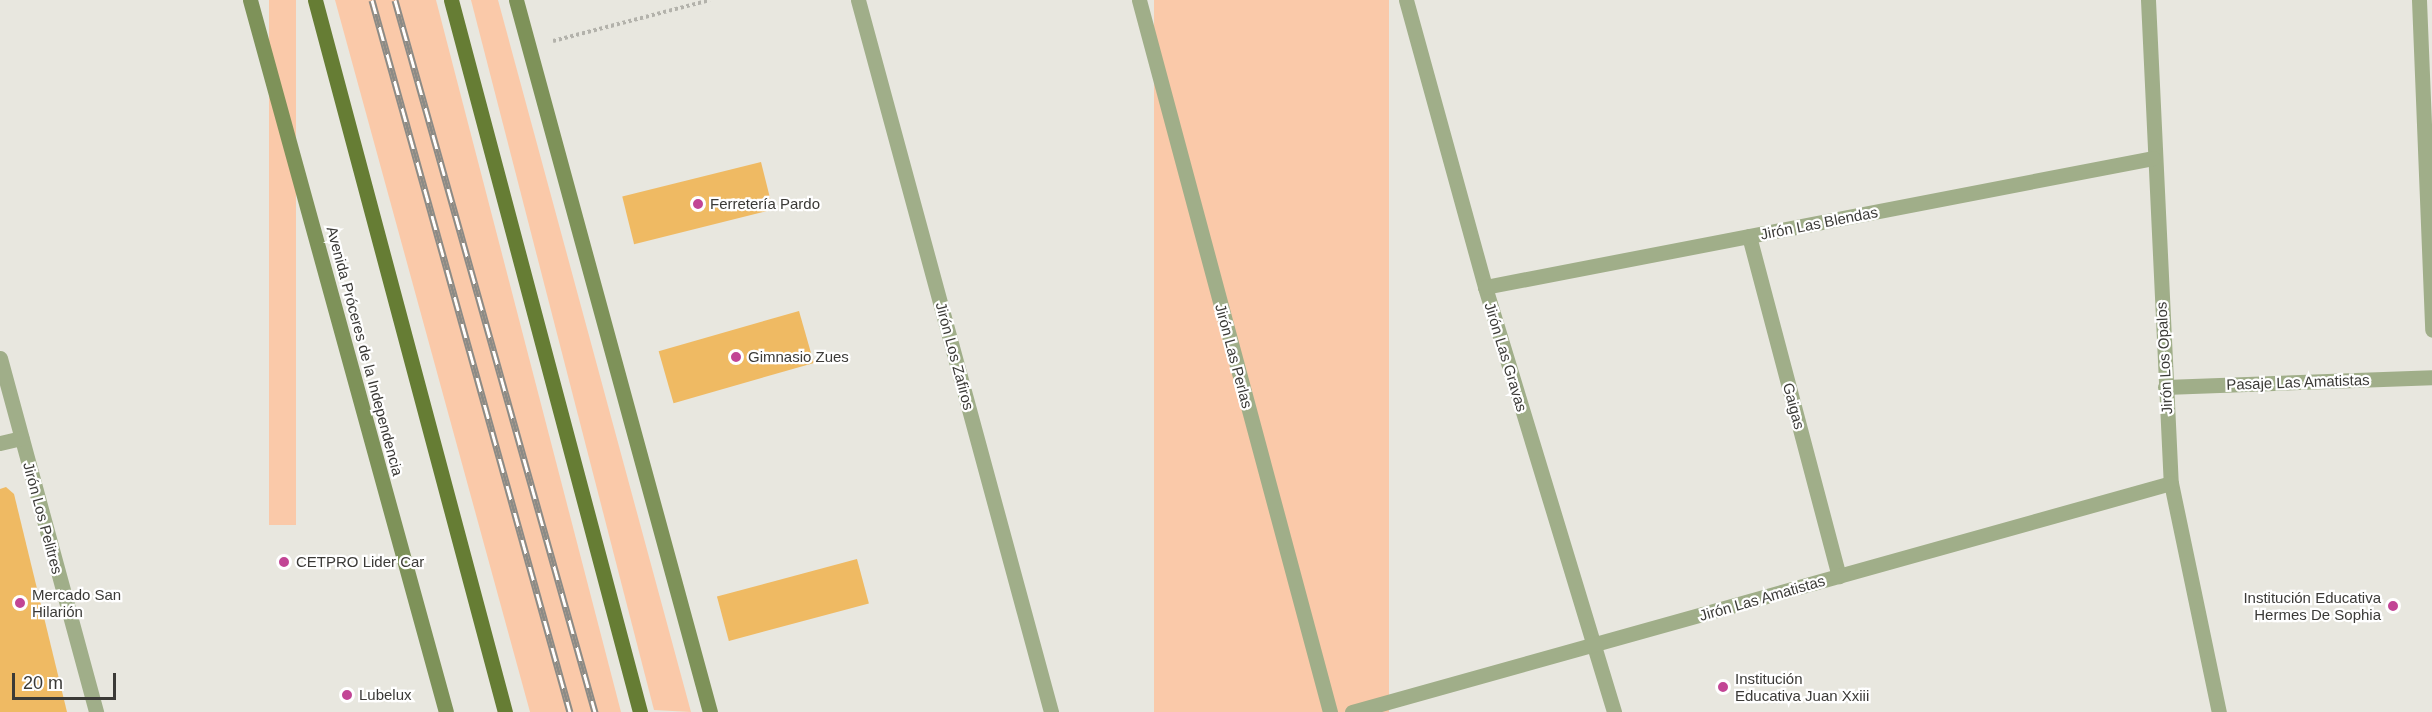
<!DOCTYPE html>
<html>
<head>
<meta charset="utf-8">
<style>
  body { margin:0 }
  #map { position:relative; width:2432px; height:712px; overflow:hidden; background:#e8e7df; font-family:Arial,sans-serif }
  div>[style] { position:absolute }
  .green>* { inset:0; background:#fac9a9; transform-origin:0 0 }
  .building>* { inset:0; background:#efba63; transform-origin:0 0 }
  .path>* { height:4px; margin-top:-2px; transform-origin:0; background:repeating-linear-gradient(90deg,#b3b2ab 0 3px,transparent 0 6px) }
  .street>* { height:15px; margin:-7.5px; padding:0 7.5px; transform-origin:7.5px; border-radius:7.5px; background:#a0ae89 }
  .secondary>* { height:15px; margin:-7.5px; padding:0 7.5px; transform-origin:7.5px; border-radius:7.5px; background:#7e9259 }
  .primary>* { height:15px; margin:-7.5px; padding:0 7.5px; transform-origin:7.5px; border-radius:7.5px; background:#667d34 }
  .rail>* { height:7px; margin-top:-3.5px; transform-origin:0; background:repeating-linear-gradient(90deg,#fff 0 14px,#8c8b86 0 28px); box-sizing:border-box; border-block:2px solid #8c8b86 }
  .dots>* { width:16px; height:16px; translate:-50% -50%; box-sizing:border-box; border:3px solid #fff; border-radius:50% }
  span { translate:-50% -50%; white-space:nowrap; text-align:center; line-height:1.15; -webkit-text-stroke:4.5px #fff; paint-order:stroke }
  .poi-label { font-size:15px; color:#3b3a37 }
  .left { translate:0 -50%; text-align:left }
  .right { translate:-100% -50%; text-align:right }
  .street-label { font-size:15px; color:#3b3a37 }
  .scale { position:absolute; left:12px; top:673px; width:104px; height:27px; box-sizing:border-box; border:3px solid #3b3a37; border-top:0; padding-left:8px; font-size:18px; line-height:21px; white-space:nowrap; color:#3b3a37; -webkit-text-stroke:4px #fff; paint-order:stroke }
</style>
</head>
<body>
<div id="map">
  <div class="green">
    <i style="left:269px;top:0;width:27px;height:525px"></i>
    <i style="clip-path:polygon(335px 0,436px 0,621px 712px,530px 712px)"></i>
    <i style="clip-path:polygon(471px 0,498px 0,691px 712px,654px 710px)"></i>
    <i style="left:1154px;top:0;width:235px;height:726px"></i>
  </div>
  <div class="building">
    <i style="left:761px;top:162px;width:49px;height:143px;rotate:76deg"></i>
    <i style="left:799px;top:311px;width:54px;height:146px;rotate:74deg"></i>
    <i style="clip-path:polygon(6px 487px,14px 494px,67px 712px,0 712px,0 489px)"></i>
    <i style="left:857px;top:559px;width:46px;height:145px;rotate:75deg"></i>
  </div>
  <div class="path">
    <i style="left:553px;top:41px;width:162px;rotate:-14.6deg"></i>
  </div>
  <div class="street">
    <i style="left:858px;top:0;width:738px;rotate:74.83deg"></i>
    <i style="left:1139px;top:0;width:737px;rotate:74.98deg"></i>
    <i style="left:1406px;top:0;width:298px;rotate:74.6deg"></i>
    <i style="left:1485px;top:287px;width:444px;rotate:73.1deg"></i>
    <i style="left:2148px;top:0;width:484px;rotate:87.3deg"></i>
    <i style="left:2171px;top:483px;width:234px;rotate:78.2deg"></i>
    <i style="left:2419px;top:0;width:330px;rotate:87.7deg"></i>
    <i style="left:1749px;top:236px;width:352px;rotate:75.2deg"></i>
    <i style="left:1485px;top:287px;width:680px;rotate:-10.93deg"></i>
    <i style="left:0;top:358px;width:367px;rotate:74.8deg"></i>
    <i style="left:2165px;top:387px;width:267px;rotate:-2.1deg"></i>
    <i style="left:0;top:443px;width:22px;rotate:-13deg"></i>
    <i style="left:1352px;top:712px;width:850px;rotate:-15.62deg"></i>
  </div>
  <div class="secondary">
    <i style="left:250px;top:0;width:738px;rotate:74.61deg"></i>
    <i style="left:516px;top:0;width:738px;rotate:74.76deg"></i>
  </div>
  <div class="primary">
    <i style="left:315px;top:0;width:737px;rotate:75.06deg"></i>
    <i style="left:451px;top:0;width:737px;rotate:75.13deg"></i>
  </div>
  <div class="rail">
    <i style="left:372px;top:0;width:739px;rotate:74.46deg"></i>
    <i style="left:395px;top:0;width:740px;rotate:74.31deg"></i>
  </div>
  <div class="dots">
    <i style="left:698px;top:204px;background:#c24595"></i>
    <i style="left:736px;top:357px;background:#c24595"></i>
    <i style="left:284px;top:562px;background:#c24595"></i>
    <i style="left:20px;top:603px;background:#c24595"></i>
    <i style="left:2393px;top:606px;background:#c24595"></i>
    <i style="left:1723px;top:687px;background:#c24595"></i>
    <i style="left:347px;top:695px;background:#c24595"></i>
  </div>
  <div class="poi-label">
    <span class="left" style="left:710px;top:204px">Ferretería Pardo</span>
    <span class="left" style="left:748px;top:357px">Gimnasio Zues</span>
    <span class="left" style="left:296px;top:562px">CETPRO Lider Car</span>
    <span class="left" style="left:32px;top:603px">Mercado San<br>Hilarión</span>
    <span class="right" style="left:2381px;top:606px">Institución Educativa<br>Hermes De Sophia</span>
    <span class="left" style="left:1735px;top:687px">Institución<br>Educativa Juan Xxiii</span>
    <span class="left" style="left:359px;top:695px">Lubelux</span>
  </div>
  <div class="street-label">
    <span style="left:1819px;top:223px;rotate:-11deg">Jirón Las Blendas</span>
    <span style="left:365px;top:351px;rotate:75deg">Avenida Próceres de la Independencia</span>
    <span style="left:955px;top:356px;rotate:75deg">Jirón Los Zafiros</span>
    <span style="left:1234px;top:356px;rotate:75deg">Jirón Las Perlas</span>
    <span style="left:1506px;top:357px;rotate:73deg">Jirón Las Gravas</span>
    <span style="left:2164px;top:358px;rotate:-93deg">Jirón Los Opalos</span>
    <span style="left:2298px;top:382px;rotate:-2deg">Pasaje Las Amatistas</span>
    <span style="left:1794px;top:406px;rotate:75deg">Gaigas</span>
    <span style="left:43px;top:518px;rotate:75deg">Jirón Los Pelitres</span>
    <span style="left:1762px;top:598px;rotate:-16deg">Jirón Las Amatistas</span>
  </div>
  <div class="scale">20 m</div>
</div>
</body>
</html>
